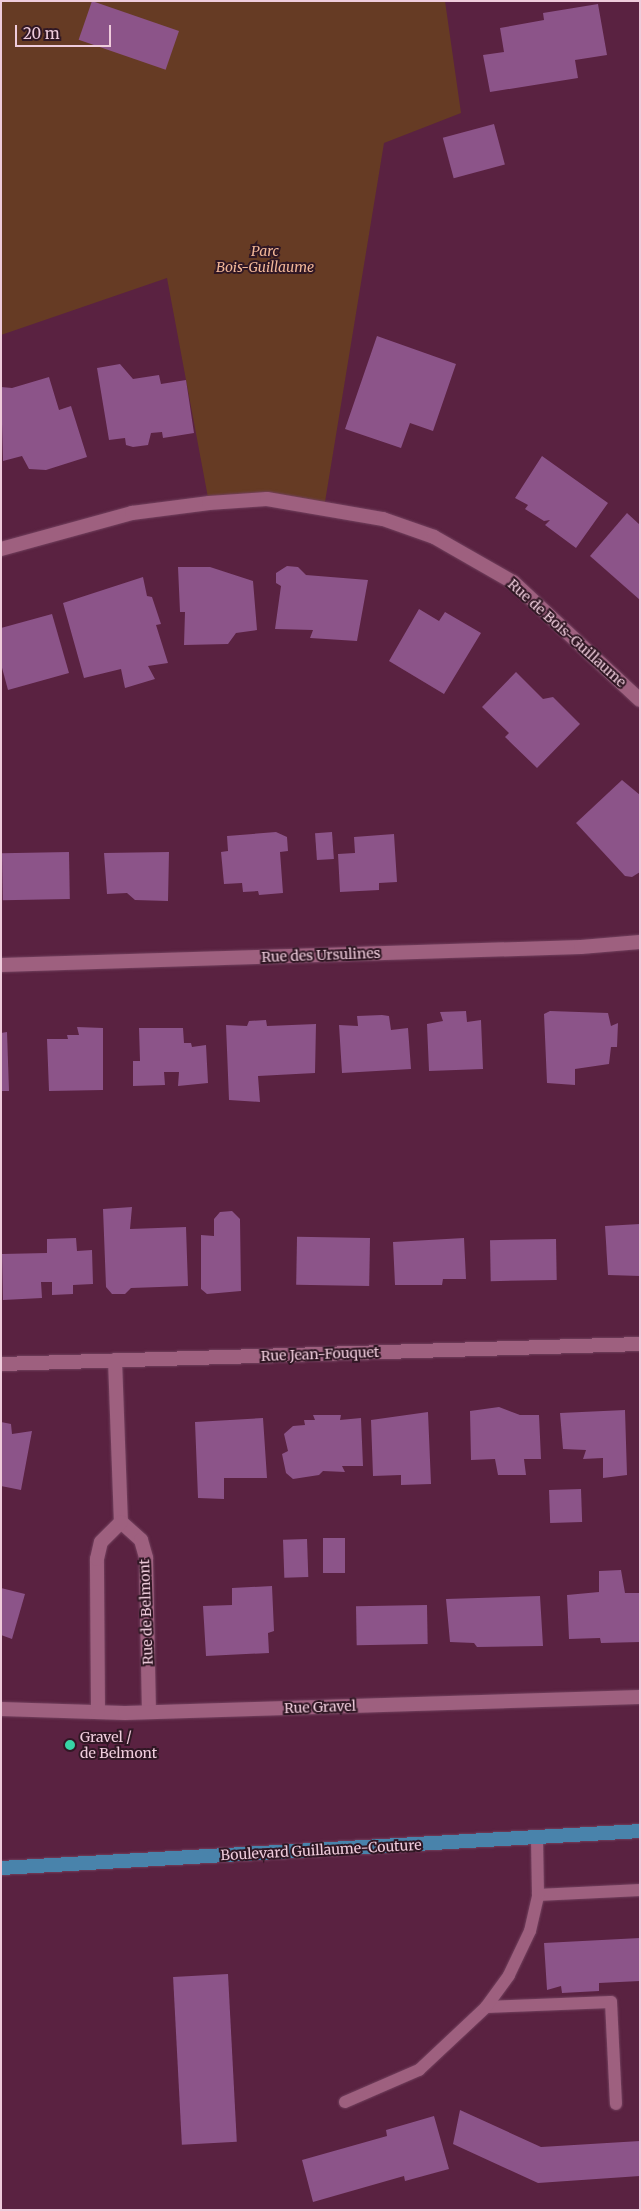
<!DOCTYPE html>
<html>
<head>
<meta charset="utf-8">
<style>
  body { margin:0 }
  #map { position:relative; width:641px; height:2211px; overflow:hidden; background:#5a2241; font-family:Merriweather,serif }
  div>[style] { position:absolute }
  .green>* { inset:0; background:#663b24 }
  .building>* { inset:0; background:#8c5489; transform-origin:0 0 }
  .roads { filter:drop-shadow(0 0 1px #72415e) drop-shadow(0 0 1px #72415e) }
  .service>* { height:12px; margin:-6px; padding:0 6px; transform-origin:6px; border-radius:6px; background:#9e607f }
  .minor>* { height:14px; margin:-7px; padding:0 7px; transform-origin:7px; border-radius:7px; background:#9e607f }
  .primary>* { height:14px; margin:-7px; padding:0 7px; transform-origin:7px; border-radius:7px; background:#4983ab }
  .dots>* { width:14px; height:14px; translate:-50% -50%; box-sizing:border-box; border:2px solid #301724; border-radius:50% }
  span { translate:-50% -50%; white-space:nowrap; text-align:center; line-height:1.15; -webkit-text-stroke:4px #301724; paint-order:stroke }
  .park-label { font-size:14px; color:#f2b798; font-style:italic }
  .street-label { font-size:14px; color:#efccdc }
  .poi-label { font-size:14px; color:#efccdc }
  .left { translate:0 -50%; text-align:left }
  .frame { position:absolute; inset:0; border:2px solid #efccdc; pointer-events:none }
  .scale { position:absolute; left:15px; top:25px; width:96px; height:22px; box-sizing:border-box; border:2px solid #efccdc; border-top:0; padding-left:6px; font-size:15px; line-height:18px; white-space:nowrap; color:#efccdc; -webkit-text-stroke:4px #301724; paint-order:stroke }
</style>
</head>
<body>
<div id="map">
  <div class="green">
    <i style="clip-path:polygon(1px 1px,445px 1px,461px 113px,384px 143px,324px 508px,209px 503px,167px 278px,1px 335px)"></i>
  </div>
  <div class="building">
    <i style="left:92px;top:1px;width:92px;height:41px;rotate:19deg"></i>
    <i style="clip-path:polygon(598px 4px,607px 55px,575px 60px,578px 78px,490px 92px,483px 55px,504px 52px,500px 28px,544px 20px,543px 13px)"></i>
    <i style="left:494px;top:124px;width:42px;height:53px;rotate:75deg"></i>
    <i style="clip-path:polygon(377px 336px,456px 364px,433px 431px,410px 423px,401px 448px,345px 429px)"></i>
    <i style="clip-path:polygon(120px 364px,133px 379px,159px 375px,161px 384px,186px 380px,194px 433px,163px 438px,162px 432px,151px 433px,148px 445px,133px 447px,126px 445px,125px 438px,109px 440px,97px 368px)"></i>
    <i style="clip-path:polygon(49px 377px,59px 410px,71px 406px,87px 457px,46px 470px,29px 469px,22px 456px,3px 461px,1px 387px,12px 388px)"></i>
    <i style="clip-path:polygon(542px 456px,608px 503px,576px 548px,545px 525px,550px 520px,544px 521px,525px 509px,528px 505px,515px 498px)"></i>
    <i style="clip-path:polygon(627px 513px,640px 525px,640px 600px,590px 556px)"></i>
    <i style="clip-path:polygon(287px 566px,298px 567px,306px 575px,368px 580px,357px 641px,310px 638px,313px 630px,275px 629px,281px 586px,276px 583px,276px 573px)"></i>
    <i style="clip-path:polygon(178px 567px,210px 567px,253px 581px,257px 630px,236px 633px,228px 644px,184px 645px,185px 612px,180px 612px)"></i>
    <i style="clip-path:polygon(143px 577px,147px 596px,152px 597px,161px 624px,156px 625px,168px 663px,148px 666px,155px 679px,125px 688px,121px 669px,84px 678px,63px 603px)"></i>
    <i style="clip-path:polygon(419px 609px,439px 621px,445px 612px,481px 633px,444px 694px,389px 661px)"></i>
    <i style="clip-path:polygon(52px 614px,69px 673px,8px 690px,1px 664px,1px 628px)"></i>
    <i style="clip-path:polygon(516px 672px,543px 699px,553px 697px,580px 724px,537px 768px,505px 737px,509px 733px,482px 707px)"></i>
    <i style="clip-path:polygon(622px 780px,640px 795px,640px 872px,632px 877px,625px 876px,576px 823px)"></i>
    <i style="clip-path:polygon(276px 832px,287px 837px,288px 851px,280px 852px,283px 893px,259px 895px,258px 891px,243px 892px,242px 883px,224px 884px,221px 852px,228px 851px,227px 836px)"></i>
    <i style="left:332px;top:832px;width:27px;height:17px;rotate:86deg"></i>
    <i style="clip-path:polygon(394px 834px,397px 882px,379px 883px,379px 890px,340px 892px,338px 854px,355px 853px,354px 837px)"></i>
    <i style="left:69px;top:852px;width:47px;height:67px;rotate:89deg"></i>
    <i style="clip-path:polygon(169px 852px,168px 901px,135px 900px,127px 893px,107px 894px,104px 853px)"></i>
    <i style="clip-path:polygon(466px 1011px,467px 1022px,481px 1020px,483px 1069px,429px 1071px,427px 1024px,443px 1021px,440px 1012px)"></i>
    <i style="clip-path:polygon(550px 1011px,608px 1013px,611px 1026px,618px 1023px,617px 1047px,611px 1047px,609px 1064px,575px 1069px,575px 1085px,547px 1083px,544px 1014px)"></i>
    <i style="clip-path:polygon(382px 1015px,389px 1016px,391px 1030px,408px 1028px,411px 1069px,342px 1073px,339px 1025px,358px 1026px,357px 1016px)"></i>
    <i style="clip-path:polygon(266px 1020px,267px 1026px,316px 1024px,315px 1073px,258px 1076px,260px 1102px,229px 1100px,226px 1025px,247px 1026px,249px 1021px)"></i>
    <i style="clip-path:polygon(77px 1027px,103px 1028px,103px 1090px,49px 1091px,47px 1039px,68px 1039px,67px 1035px,79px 1035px)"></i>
    <i style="clip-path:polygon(139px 1028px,183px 1028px,184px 1043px,191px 1043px,192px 1047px,206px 1045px,208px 1083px,178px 1086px,179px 1072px,164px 1072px,165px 1085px,133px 1086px,133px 1061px,140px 1061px)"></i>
    <i style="clip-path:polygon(7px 1032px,9px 1091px,1px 1091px,1px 1033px)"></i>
    <i style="clip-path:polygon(132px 1207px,130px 1229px,186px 1227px,188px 1286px,131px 1288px,125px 1294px,112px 1294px,106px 1287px,103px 1209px)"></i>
    <i style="clip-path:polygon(232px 1211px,240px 1219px,241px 1291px,207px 1294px,201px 1289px,201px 1235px,214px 1236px,214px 1219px,220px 1212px)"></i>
    <i style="clip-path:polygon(640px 1224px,640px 1276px,608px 1275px,605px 1226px)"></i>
    <i style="clip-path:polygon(76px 1238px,77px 1251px,92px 1250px,93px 1284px,73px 1285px,73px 1294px,52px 1295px,52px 1282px,41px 1282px,42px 1298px,3px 1300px,2px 1254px,47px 1253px,47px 1239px)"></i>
    <i style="left:370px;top:1238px;width:48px;height:73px;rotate:91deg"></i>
    <i style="clip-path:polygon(464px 1238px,466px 1279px,443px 1279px,442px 1285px,395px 1285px,393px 1242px)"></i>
    <i style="left:556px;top:1239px;width:41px;height:66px;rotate:89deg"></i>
    <i style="clip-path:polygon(499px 1407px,520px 1415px,539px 1415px,541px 1459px,524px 1459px,526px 1475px,498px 1475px,495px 1459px,471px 1460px,470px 1411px)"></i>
    <i style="clip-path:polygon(625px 1410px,627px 1475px,603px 1478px,603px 1458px,583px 1459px,586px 1450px,563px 1449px,560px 1413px)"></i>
    <i style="clip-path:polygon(428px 1412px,431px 1484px,401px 1485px,401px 1475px,373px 1476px,371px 1420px)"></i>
    <i style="clip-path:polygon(313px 1415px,341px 1415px,340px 1420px,361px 1418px,363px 1466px,342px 1466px,345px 1472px,323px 1471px,319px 1475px,293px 1479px,286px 1473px,282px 1454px,288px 1451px,284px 1434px,293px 1426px,305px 1425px,304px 1420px,315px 1420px)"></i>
    <i style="clip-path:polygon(263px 1418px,267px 1478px,224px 1478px,224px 1499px,198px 1498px,195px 1422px)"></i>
    <i style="clip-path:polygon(1px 1422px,11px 1424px,12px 1434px,32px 1431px,21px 1490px,1px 1486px)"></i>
    <i style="left:581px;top:1489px;width:33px;height:32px;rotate:88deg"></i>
    <i style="left:323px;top:1538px;width:22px;height:35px"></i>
    <i style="left:307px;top:1539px;width:38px;height:24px;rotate:88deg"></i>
    <i style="clip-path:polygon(621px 1570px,625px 1593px,640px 1593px,640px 1642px,601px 1643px,600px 1638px,569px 1639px,567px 1595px,599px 1592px,599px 1571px)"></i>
    <i style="clip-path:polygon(272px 1586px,274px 1631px,268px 1633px,269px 1653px,206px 1656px,203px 1606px,232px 1605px,232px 1588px)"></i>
    <i style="clip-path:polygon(1px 1588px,25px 1594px,12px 1639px,1px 1635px)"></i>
    <i style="clip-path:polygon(540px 1596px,543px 1646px,477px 1647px,474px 1643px,450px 1642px,446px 1599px)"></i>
    <i style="left:427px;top:1605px;width:39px;height:71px;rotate:89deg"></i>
    <i style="clip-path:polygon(640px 1938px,640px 1981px,599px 1983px,599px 1991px,562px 1993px,561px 1986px,547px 1990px,544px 1943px)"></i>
    <i style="left:228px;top:1974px;width:168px;height:55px;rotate:87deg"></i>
    <i style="clip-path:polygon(460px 2110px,541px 2147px,640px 2141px,640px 2176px,538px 2183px,453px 2144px)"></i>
    <i style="clip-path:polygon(434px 2116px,449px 2169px,405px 2181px,404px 2176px,313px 2202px,302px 2160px,387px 2136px,386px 2130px)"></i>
  </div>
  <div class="roads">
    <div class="service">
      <i style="left:538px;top:1895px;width:102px;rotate:-2.8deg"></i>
      <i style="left:486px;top:2007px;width:125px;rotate:-2.3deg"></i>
      <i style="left:611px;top:2002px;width:102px;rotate:87.2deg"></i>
      <i style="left:345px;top:2102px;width:81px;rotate:-23.4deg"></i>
      <i style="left:419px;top:2070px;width:92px;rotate:-43.2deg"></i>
      <i style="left:486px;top:2007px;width:39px;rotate:-54deg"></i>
      <i style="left:509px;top:1975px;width:49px;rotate:-64.5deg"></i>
      <i style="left:530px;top:1931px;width:37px;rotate:-77deg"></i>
      <i style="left:538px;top:1895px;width:58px;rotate:-91deg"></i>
    </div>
    <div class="minor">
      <i style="left:1px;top:549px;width:136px;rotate:-15.4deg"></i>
      <i style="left:132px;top:513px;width:78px;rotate:-7.4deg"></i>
      <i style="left:209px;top:503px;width:58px;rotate:-3.9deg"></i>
      <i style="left:267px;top:499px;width:118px;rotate:9.8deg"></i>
      <i style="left:383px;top:519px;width:54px;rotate:19.4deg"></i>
      <i style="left:434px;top:537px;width:91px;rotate:29.7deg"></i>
      <i style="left:513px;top:582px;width:173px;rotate:42.9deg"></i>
      <i style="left:1px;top:965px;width:580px;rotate:-1.78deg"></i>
      <i style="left:581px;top:947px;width:59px;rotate:-4.8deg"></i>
      <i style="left:115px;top:1360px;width:162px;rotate:87.9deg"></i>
      <i style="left:1px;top:1364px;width:639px;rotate:-1.79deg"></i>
      <i style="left:121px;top:1522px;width:27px;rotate:42deg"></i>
      <i style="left:141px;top:1540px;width:19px;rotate:74deg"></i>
      <i style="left:146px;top:1558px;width:154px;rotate:88.9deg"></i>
      <i style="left:1px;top:1709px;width:124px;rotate:1.8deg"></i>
      <i style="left:125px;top:1713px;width:515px;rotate:-1.78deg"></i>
      <i style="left:98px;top:1712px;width:153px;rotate:-90.4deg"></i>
      <i style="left:97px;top:1559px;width:17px;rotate:-77deg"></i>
      <i style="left:101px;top:1542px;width:28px;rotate:-45deg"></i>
    </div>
    <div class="primary">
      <i style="left:1px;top:1868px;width:640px;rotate:-3.31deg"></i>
    </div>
  </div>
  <div class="dots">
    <i style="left:70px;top:1745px;background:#37d4a6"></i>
  </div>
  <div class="park-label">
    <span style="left:265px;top:259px">Parc<br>Bois-Guillaume</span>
  </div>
  <div class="street-label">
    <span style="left:567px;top:633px;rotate:42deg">Rue de Bois-Guillaume</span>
    <span style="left:321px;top:955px;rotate:-2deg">Rue des Ursulines</span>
    <span style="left:320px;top:1354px;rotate:-2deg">Rue Jean-Fouquet</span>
    <span style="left:146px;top:1612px;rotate:-92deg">Rue de Belmont</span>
    <span style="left:320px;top:1707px;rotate:-2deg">Rue Gravel</span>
    <span style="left:321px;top:1850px;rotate:-3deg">Boulevard Guillaume-Couture</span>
  </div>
  <div class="poi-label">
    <span class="left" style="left:80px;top:1745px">Gravel /<br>de Belmont</span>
  </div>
  <div class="frame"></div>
  <div class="scale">20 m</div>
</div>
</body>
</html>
